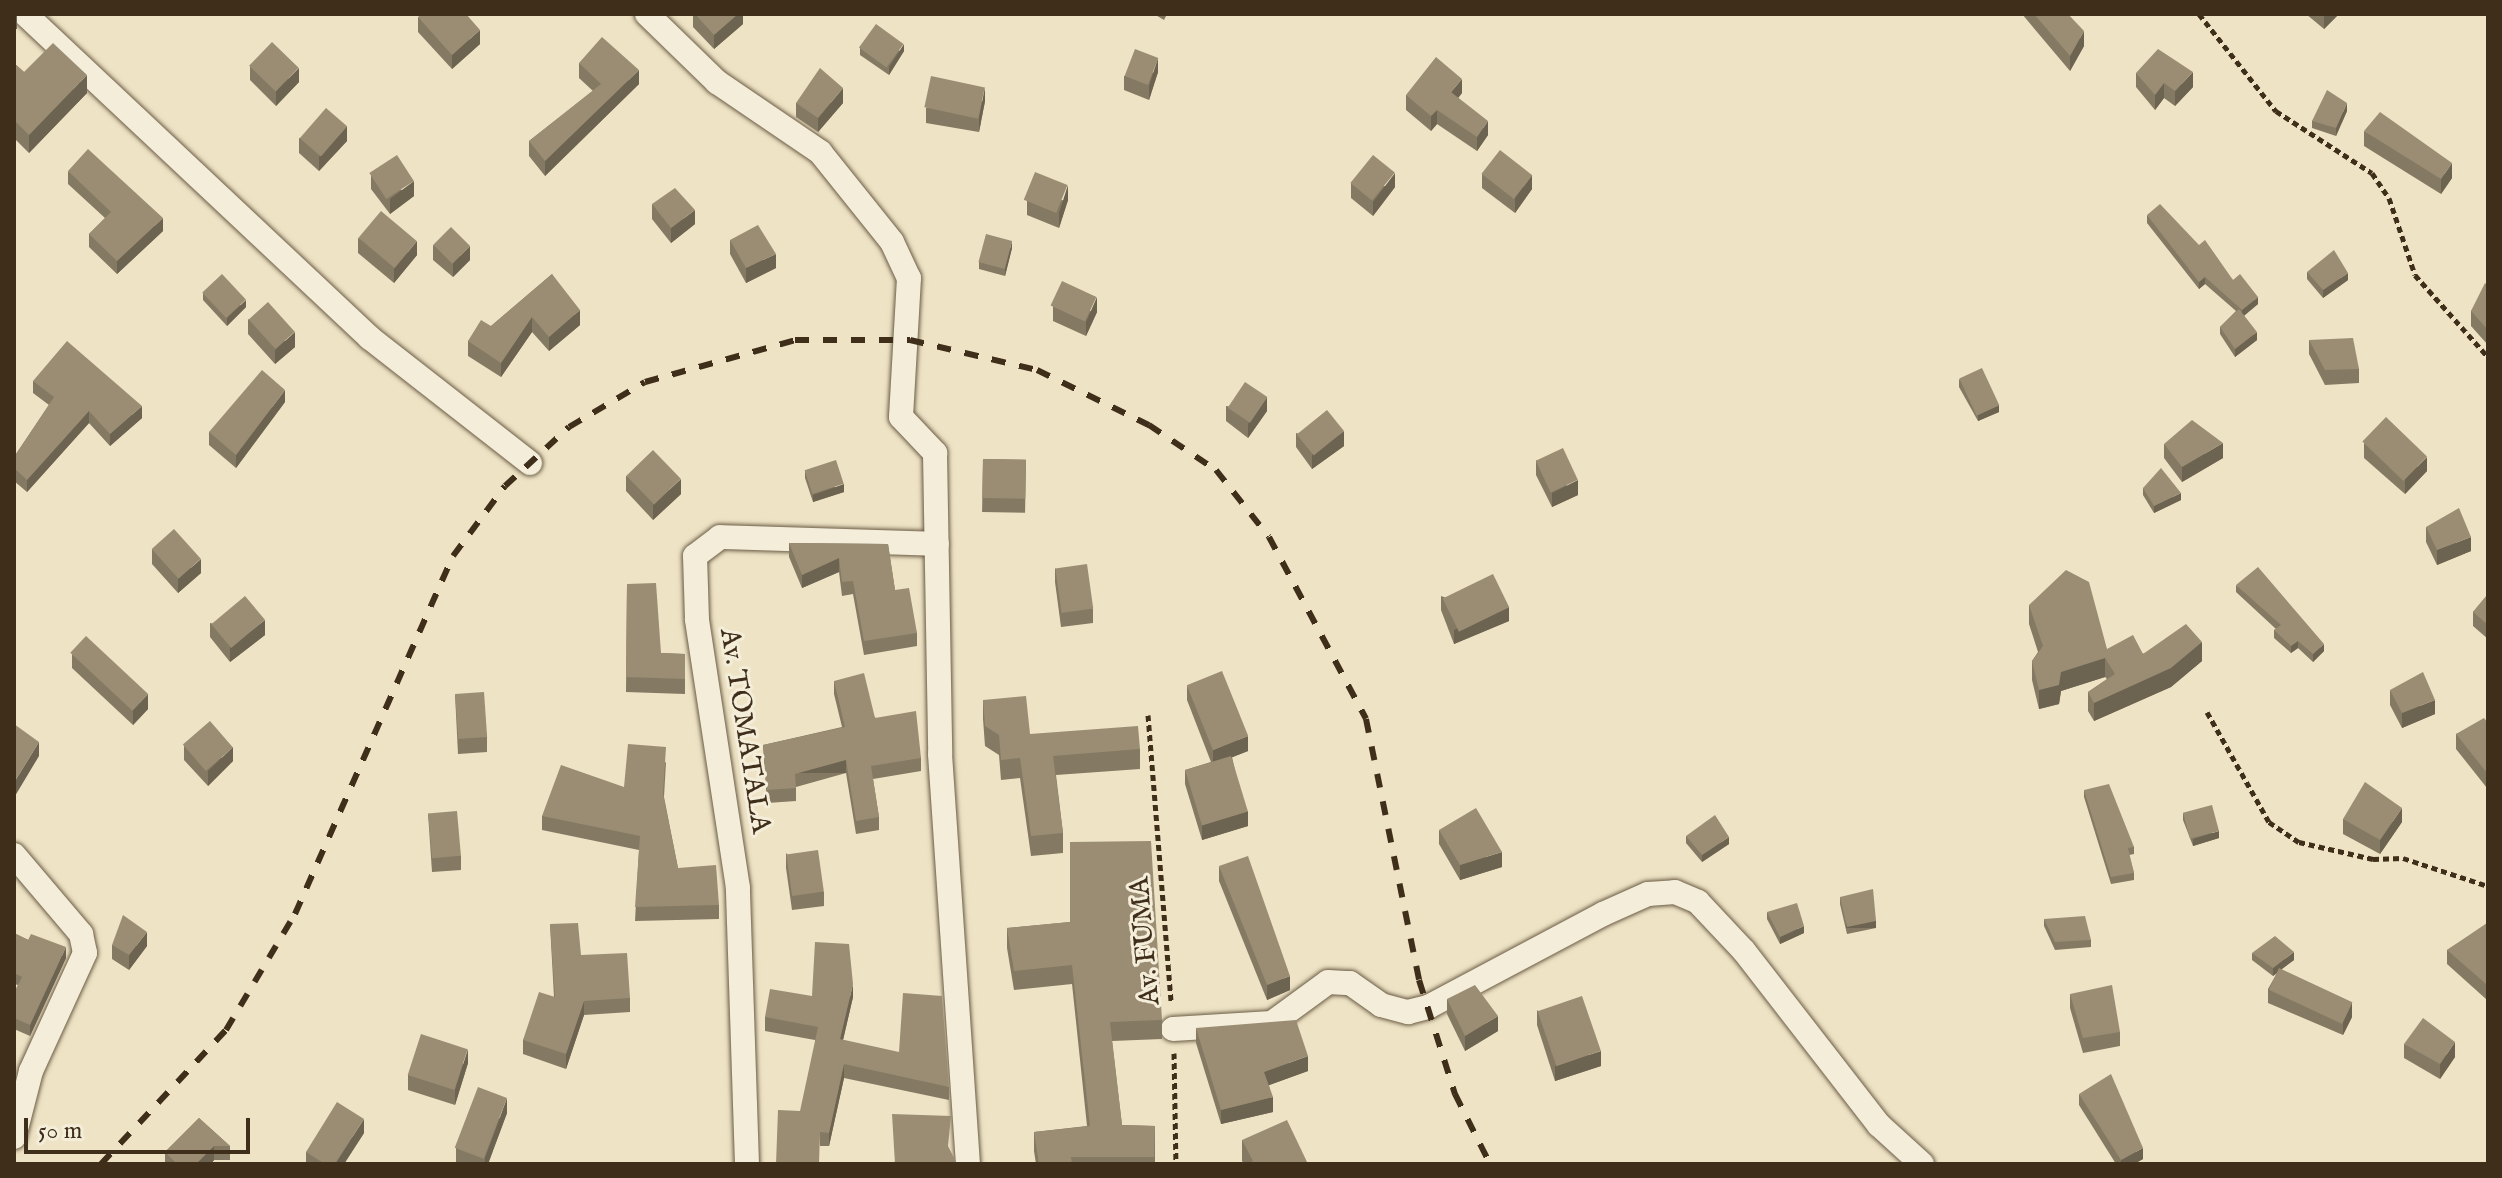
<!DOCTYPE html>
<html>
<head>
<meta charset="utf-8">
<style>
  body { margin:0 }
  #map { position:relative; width:2502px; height:1178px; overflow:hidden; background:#eee3c5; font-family:"IM FELL English",serif }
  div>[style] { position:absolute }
  .path>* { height:5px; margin-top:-2.5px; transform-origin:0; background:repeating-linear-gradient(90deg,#3f2f1a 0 6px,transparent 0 10px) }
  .roads { filter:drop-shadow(0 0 2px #6b5c45) drop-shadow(0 0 2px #6b5c45) }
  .street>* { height:24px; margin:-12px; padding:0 12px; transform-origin:12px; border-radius:12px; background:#f4edd9 }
  .rail>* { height:6px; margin-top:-3px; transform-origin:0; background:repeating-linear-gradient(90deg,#3f2f1a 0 14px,transparent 0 28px) }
  .wall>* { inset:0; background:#847963; transform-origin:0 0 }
  .shaded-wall>* { inset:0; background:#6c6350; transform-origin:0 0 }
  .building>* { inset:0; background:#9a8d73; transform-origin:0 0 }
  span { translate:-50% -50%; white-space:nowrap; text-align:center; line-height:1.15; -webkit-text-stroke:6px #f4edd9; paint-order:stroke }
  .street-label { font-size:28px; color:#3f2f1a }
  .frame { position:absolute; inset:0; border:16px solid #3f2f1a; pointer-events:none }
  .scale { position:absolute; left:24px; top:1118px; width:226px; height:36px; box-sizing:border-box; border:4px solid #3f2f1a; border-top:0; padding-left:10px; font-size:24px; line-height:28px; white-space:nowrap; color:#3f2f1a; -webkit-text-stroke:6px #f4edd9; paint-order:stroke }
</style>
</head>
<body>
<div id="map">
  <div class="path">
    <i style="left:2199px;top:14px;width:124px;rotate:51.6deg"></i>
    <i style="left:2276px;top:111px;width:114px;rotate:32.9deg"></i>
    <i style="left:2372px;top:173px;width:30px;rotate:56deg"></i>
    <i style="left:2389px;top:198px;width:81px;rotate:71.3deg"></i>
    <i style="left:2415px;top:275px;width:110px;rotate:48.3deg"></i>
    <i style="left:2207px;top:712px;width:126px;rotate:60.6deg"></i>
    <i style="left:2269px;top:822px;width:36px;rotate:34deg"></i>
    <i style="left:2299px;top:842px;width:76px;rotate:12.9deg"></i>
    <i style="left:2373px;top:859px;width:30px;rotate:-2deg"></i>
    <i style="left:2403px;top:858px;width:89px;rotate:18.2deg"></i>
    <i style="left:1148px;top:715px;width:289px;rotate:85.4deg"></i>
    <i style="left:1174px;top:1053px;width:111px;rotate:89deg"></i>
  </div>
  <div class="roads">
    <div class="street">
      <i style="left:25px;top:14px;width:473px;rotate:43.2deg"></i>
      <i style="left:370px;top:338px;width:203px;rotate:38deg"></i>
      <i style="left:647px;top:14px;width:98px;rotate:44.2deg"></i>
      <i style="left:717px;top:82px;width:125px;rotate:34.2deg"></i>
      <i style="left:820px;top:152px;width:115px;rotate:51.3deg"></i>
      <i style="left:892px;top:242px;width:40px;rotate:65deg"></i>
      <i style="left:909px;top:278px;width:139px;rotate:93.3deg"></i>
      <i style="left:901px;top:417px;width:50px;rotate:46.6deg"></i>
      <i style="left:935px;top:453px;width:301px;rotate:89deg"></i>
      <i style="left:940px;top:754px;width:411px;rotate:86.1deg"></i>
      <i style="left:14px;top:855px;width:104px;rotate:49.7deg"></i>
      <i style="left:81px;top:934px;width:19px;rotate:78deg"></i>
      <i style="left:85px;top:953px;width:130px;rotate:114.6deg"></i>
      <i style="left:31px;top:1071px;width:68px;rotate:104.4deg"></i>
      <i style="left:1173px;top:1029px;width:99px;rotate:-3.5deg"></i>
      <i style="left:1272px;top:1023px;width:69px;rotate:-36.2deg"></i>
      <i style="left:1328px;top:982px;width:22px;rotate:3deg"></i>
      <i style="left:1350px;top:983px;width:38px;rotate:35deg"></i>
      <i style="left:1381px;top:1005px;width:28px;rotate:15deg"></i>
      <i style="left:1408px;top:1012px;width:21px;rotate:-14deg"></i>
      <i style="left:1428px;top:1007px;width:198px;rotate:-28deg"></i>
      <i style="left:1603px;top:914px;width:49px;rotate:-24deg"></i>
      <i style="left:1648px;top:894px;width:27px;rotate:-4deg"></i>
      <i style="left:1675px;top:892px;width:25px;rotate:23deg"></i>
      <i style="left:1698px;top:902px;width:67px;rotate:46.8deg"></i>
      <i style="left:1744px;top:951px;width:220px;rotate:52.2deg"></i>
      <i style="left:1879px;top:1125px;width:58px;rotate:42.2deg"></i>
      <i style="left:747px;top:1164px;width:276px;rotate:-91.9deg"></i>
      <i style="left:738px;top:888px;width:272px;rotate:-98.7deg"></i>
      <i style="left:697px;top:619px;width:63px;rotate:-91.8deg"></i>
      <i style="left:695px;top:556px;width:31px;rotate:-37deg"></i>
      <i style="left:720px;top:537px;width:217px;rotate:1.8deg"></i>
    </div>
  </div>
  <div class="rail">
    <i style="left:101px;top:1164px;width:183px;rotate:-47deg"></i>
    <i style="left:226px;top:1030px;width:135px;rotate:-59.3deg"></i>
    <i style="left:295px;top:914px;width:391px;rotate:-66.2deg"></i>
    <i style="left:453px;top:556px;width:87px;rotate:-53.4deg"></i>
    <i style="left:505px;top:486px;width:87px;rotate:-42.7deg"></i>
    <i style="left:569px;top:427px;width:88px;rotate:-30.6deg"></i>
    <i style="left:645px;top:382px;width:156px;rotate:-15.6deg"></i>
    <i style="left:795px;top:340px;width:115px"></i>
    <i style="left:910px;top:340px;width:130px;rotate:13.3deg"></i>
    <i style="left:1037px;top:370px;width:125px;rotate:26.2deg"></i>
    <i style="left:1149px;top:425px;width:81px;rotate:33.9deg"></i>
    <i style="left:1216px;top:470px;width:85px;rotate:51.7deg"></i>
    <i style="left:1269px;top:537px;width:206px;rotate:61.9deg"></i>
    <i style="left:1366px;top:719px;width:266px;rotate:78.5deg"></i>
    <i style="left:1419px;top:980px;width:120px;rotate:72.5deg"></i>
    <i style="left:1455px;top:1094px;width:78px;rotate:63.4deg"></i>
  </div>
  <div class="wall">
    <i style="clip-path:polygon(693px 14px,743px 14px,743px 24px,714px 49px,693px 27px)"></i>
    <i style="clip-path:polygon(1154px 14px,1167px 14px,1164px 20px)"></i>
    <i style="clip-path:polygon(2022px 14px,2068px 14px,2084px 46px,2070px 71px)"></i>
    <i style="clip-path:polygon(2306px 14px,2339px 14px,2324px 29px)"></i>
    <i style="clip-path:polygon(418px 17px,480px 44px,452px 69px,418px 32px)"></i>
    <i style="clip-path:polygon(860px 48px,904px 51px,889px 75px,860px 55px)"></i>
    <i style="clip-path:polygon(14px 63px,24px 72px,87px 93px,29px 153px,14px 138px)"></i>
    <i style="clip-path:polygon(579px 63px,639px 84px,545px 176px,529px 156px,529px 141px,593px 91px,579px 78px)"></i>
    <i style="clip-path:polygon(250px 66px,299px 82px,276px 106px,250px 80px)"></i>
    <i style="clip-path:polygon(1158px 72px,1149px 100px,1124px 90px,1124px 76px)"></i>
    <i style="clip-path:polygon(2136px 73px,2193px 87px,2175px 106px,2164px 98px,2155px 110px,2136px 87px)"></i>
    <i style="clip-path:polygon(1462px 93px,1458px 98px,1488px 135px,1477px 151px,1437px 124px,1431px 131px,1406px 110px,1406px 95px)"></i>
    <i style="clip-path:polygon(985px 101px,979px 132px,926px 123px,926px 108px)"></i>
    <i style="clip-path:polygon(796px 103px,843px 103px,818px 132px,796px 117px)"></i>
    <i style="clip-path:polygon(2347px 111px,2336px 136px,2312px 128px,2312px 121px)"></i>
    <i style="clip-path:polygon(2364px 131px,2452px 178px,2441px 194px,2364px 146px)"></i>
    <i style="clip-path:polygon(299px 138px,347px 141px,319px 171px,299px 153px)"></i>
    <i style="clip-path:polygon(68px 171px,163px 231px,117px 274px,89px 247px,89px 234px,105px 218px,68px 184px)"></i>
    <i style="clip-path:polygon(1482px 174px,1532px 189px,1515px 213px,1482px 188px)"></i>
    <i style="clip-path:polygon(371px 175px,414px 196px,390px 214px,371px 189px)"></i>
    <i style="clip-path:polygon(1351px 183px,1395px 187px,1373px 216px,1351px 198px)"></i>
    <i style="clip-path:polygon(1068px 200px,1059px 228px,1027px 215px,1027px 201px)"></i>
    <i style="clip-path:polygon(652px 204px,695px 224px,671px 243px,652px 219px)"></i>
    <i style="clip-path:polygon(2147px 215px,2233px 280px,2258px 304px,2244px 316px,2257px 340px,2235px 357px,2220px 334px,2220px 327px,2236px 311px,2205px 284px,2199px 289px,2147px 223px)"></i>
    <i style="clip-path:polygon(358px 238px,417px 255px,394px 283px,358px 253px)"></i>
    <i style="clip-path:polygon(730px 240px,776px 268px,746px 283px,730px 254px)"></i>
    <i style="clip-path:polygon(433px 245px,470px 260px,453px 277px,433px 260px)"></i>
    <i style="clip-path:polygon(1012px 248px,1005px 276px,979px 269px,979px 262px)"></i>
    <i style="clip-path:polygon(2307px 272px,2348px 280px,2323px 298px,2307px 279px)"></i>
    <i style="clip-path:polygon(552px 274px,580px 325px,549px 351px,532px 332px,501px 377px,468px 356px,468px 341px,491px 326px)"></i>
    <i style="clip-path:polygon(2488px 286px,2488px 345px,2471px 326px,2471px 311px)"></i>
    <i style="clip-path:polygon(203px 293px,246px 307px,227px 326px,203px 300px)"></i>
    <i style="clip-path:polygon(1053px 306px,1097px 312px,1086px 336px,1053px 321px)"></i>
    <i style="clip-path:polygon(248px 319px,295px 347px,275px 364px,248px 334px)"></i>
    <i style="clip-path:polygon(2309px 340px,2359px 369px,2359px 383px,2325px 385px,2309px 354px)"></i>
    <i style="clip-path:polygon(1959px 379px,1999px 412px,1978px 421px,1959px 387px)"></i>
    <i style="clip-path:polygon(33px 381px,142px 418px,110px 446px,89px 423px,27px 492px,14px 481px,14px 457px,49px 405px,33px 393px)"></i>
    <i style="clip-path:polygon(285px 402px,236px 468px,209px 445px,209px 432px)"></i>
    <i style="clip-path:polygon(1226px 406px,1267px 411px,1248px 438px,1226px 421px)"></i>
    <i style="clip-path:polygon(1296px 433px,1344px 446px,1312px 469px,1296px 447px)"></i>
    <i style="clip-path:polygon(2364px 443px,2427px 471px,2405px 494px,2364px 458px)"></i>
    <i style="clip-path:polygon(2164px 444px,2223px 458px,2182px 482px,2164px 458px)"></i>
    <i style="left:983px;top:459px;width:43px;height:53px;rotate:1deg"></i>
    <i style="clip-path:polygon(1536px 460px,1578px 495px,1552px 507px,1536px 475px)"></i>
    <i style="clip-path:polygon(805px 471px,844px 492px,813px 502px,805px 478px)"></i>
    <i style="clip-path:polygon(626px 476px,681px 494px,653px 520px,626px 491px)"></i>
    <i style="clip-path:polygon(2143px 488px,2181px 500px,2154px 513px,2143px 495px)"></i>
    <i style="clip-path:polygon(2426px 527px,2471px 551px,2437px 565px,2426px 542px)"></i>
    <i style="clip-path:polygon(789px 543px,888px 544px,895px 590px,917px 633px,917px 646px,864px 655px,853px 594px,842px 596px,839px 572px,802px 588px,789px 557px)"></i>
    <i style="clip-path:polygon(152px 549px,201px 573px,178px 593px,152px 564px)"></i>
    <i style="clip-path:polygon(1055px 568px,1093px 609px,1093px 623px,1061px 627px,1055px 582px)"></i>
    <i style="clip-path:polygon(627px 584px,661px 653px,685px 654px,685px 694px,626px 692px)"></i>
    <i style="clip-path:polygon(2236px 585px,2324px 651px,2313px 662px,2298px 648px,2291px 653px,2274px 638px,2274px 630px,2276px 629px,2236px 592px)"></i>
    <i style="clip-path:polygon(2488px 594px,2488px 639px,2473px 626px,2473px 612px)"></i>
    <i style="clip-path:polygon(1441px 596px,1509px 621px,1454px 644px,1441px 610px)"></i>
    <i style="clip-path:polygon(2029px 605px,2107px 649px,2202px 661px,2171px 687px,2094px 721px,2088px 711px,2088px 692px,2107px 679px,2105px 677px,2061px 691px,2059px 704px,2039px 709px,2032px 680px,2032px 661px,2038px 652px,2029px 624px)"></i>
    <i style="clip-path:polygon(210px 623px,265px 635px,230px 662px,210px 637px)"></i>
    <i style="clip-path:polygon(72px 654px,148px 709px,133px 725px,72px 668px)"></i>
    <i style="clip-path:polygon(834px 681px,921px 758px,921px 771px,873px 779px,879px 817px,879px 830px,856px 834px,846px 773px,796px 787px,796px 801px,767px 803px,763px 745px,842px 727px,834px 694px)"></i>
    <i style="clip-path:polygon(1187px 686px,1248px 751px,1232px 757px,1248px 826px,1202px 840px,1185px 784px,1185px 770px,1211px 762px,1187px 700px)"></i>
    <i style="clip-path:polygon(2390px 690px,2435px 714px,2402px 728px,2390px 705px)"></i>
    <i style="clip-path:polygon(455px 694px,487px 737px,487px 752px,458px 754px)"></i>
    <i style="clip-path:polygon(983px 700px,1030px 734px,1140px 749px,1140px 769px,1056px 775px,1063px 833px,1063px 853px,1031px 856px,1020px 778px,1001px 780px,999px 755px,985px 746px,983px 719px)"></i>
    <i style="clip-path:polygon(2488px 723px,2487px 788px,2456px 749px,2456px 734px)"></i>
    <i style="clip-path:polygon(184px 746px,233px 761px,208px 786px,184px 760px)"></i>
    <i style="clip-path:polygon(666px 762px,664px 797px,678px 868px,719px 905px,719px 919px,635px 921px,639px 850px,542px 830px,542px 816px,624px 787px)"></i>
    <i style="clip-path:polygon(2084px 790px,2134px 847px,2134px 854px,2129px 855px,2134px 873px,2134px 880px,2111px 884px,2084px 797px)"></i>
    <i style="clip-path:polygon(428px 813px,461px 856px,461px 870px,432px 872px)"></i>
    <i style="clip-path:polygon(2183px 813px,2219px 838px,2193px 846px,2183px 820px)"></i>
    <i style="clip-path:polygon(2343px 819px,2402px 822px,2380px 854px,2343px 834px)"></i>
    <i style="clip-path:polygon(1439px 830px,1502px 867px,1460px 880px,1439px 844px)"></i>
    <i style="clip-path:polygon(1686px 836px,1729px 844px,1702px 862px,1686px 843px)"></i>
    <i style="clip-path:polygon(786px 853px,824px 892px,824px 906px,792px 910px,786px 868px)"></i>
    <i style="clip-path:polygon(1219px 866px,1290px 990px,1267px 1000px,1219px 881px)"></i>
    <i style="clip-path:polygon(1840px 897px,1876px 928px,1847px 934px,1840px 904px)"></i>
    <i style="clip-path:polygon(1767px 912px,1804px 933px,1780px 944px,1767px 919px)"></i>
    <i style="clip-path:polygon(2044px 919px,2091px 940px,2091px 947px,2055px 950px,2044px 926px)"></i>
    <i style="clip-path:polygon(1070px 922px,1162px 1020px,1162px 1039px,1112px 1041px,1122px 1125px,1155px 1126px,1155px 1164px,1036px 1164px,1034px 1151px,1034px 1132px,1087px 1126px,1072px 984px,1014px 990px,1007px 948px,1007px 928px)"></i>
    <i style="clip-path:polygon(550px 924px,581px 955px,630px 998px,630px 1012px,584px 1015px,566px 1069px,523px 1054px,523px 1040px,554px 997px)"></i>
    <i style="clip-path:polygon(2488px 924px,2486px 999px,2447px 964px,2447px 950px)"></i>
    <i style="clip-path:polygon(14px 933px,66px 958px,30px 1036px,14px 1029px,14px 993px,18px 985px,14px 984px)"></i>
    <i style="clip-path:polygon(112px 945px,147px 946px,129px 970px,112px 959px)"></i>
    <i style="clip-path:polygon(2252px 953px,2294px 960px,2281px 969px,2352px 1017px,2343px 1035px,2268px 1003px,2268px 989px,2277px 973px,2273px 976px,2252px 960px)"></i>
    <i style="clip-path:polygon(2070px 994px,2120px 1032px,2120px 1046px,2083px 1053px,2070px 1008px)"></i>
    <i style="clip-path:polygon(812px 996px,853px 997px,843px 1040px,949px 1087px,949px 1100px,844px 1078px,829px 1146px,820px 1146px,815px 1040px,765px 1031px,765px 1017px)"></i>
    <i style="clip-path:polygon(1447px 999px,1498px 1031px,1465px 1051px,1447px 1014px)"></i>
    <i style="clip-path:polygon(1537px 1010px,1601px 1066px,1555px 1081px,1537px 1025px)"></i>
    <i style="clip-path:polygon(1196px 1028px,1308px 1071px,1269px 1085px,1273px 1112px,1221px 1124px,1196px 1043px)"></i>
    <i style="clip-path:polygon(2404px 1044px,2455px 1057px,2440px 1079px,2404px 1058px)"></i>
    <i style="clip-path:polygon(468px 1063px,455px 1105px,408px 1090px,408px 1075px)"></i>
    <i style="clip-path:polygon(2079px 1094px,2143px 1159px,2134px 1164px,2116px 1164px,2079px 1105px)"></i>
    <i style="clip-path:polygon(507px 1113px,488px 1164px,461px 1164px,456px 1162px,456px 1148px)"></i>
    <i style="clip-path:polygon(199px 1118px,230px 1146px,230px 1160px,214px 1160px,211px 1164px,165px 1164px,165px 1152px)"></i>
    <i style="clip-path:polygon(364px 1133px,344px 1164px,306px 1164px,306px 1152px)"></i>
    <i style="clip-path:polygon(1242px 1140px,1308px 1164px,1244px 1164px,1242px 1161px)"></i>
  </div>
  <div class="shaded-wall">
    <i style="left:14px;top:14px;width:3px;height:15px"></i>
    <i style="clip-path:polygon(738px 14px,743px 14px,743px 24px,714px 49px,714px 35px)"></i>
    <i style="clip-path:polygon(2325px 14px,2339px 14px,2324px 29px,2324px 15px)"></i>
    <i style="clip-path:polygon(480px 30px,480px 44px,452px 69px,452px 55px)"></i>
    <i style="clip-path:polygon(2084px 31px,2084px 46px,2070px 71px,2070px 56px)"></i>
    <i style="clip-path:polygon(904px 44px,904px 51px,889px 75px,889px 67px)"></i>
    <i style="clip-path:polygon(1158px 58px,1158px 72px,1149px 100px,1149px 86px)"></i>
    <i style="clip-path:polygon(299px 68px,299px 82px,276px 106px,276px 91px)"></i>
    <i style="clip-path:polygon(639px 70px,639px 84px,545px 176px,545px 161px)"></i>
    <i style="clip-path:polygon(2193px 72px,2193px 87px,2175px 106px,2175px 91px)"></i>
    <i style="clip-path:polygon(87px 75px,87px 93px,29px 153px,29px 135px)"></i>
    <i style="clip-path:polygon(1462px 79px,1462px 93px,1451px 107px,1451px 92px)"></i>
    <i style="clip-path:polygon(2164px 83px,2164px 98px,2155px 110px,2155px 95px)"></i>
    <i style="clip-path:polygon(985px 87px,985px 101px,979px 132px,979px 118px)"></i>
    <i style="clip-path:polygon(843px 88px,843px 103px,818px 132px,818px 118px)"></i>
    <i style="clip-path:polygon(2347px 103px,2347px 111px,2336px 136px,2336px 128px)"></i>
    <i style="clip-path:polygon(1437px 110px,1437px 124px,1431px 131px,1431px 116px)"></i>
    <i style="clip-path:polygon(1488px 121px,1488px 135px,1477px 151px,1477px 137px)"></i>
    <i style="clip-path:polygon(347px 126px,347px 141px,319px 171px,319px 157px)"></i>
    <i style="clip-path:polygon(2452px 163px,2452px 178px,2441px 194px,2441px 179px)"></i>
    <i style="clip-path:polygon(1395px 173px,1395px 187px,1373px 216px,1373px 202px)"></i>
    <i style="clip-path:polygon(1532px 175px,1532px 189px,1515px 213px,1515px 198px)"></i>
    <i style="clip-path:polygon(414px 181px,414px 196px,390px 214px,390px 199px)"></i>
    <i style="clip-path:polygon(1068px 185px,1068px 200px,1059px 228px,1059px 213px)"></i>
    <i style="clip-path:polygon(695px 210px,695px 224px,671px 243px,671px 228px)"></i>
    <i style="clip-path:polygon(163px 218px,163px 231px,117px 274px,117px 261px)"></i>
    <i style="clip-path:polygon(417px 241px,417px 255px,394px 283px,394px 269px)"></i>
    <i style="clip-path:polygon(1012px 241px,1012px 248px,1005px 276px,1005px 269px)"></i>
    <i style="clip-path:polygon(470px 246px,470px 260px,453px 277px,453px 263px)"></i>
    <i style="clip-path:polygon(776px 254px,776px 268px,746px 283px,746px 268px)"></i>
    <i style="clip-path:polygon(2348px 273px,2348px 280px,2323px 298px,2323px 290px)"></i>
    <i style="clip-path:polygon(2205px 277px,2205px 284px,2199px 289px,2199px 282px)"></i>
    <i style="clip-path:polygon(1097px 297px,1097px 312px,1086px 336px,1086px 322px)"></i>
    <i style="clip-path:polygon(2258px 297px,2258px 304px,2242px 317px,2242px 310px)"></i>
    <i style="clip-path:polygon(246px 300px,246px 307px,227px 326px,227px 318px)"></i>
    <i style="clip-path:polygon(580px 310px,580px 325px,549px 351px,549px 337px)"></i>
    <i style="clip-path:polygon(532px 317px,532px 332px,501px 377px,501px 363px)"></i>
    <i style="clip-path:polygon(295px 332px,295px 347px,275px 364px,275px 350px)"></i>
    <i style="clip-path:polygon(2257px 332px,2257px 340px,2235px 357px,2235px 349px)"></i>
    <i style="clip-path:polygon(285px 390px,285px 402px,236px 468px,236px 455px)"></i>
    <i style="clip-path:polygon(1267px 397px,1267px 411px,1248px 438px,1248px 424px)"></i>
    <i style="clip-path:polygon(1999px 405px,1999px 412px,1978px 421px,1978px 414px)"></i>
    <i style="clip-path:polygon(142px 406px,142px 418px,110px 446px,110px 434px)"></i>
    <i style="clip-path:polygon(89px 411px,89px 423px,27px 492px,27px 480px)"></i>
    <i style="clip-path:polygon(1344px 431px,1344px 446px,1312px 469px,1312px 454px)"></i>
    <i style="clip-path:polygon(2223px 443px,2223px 458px,2182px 482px,2182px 467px)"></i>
    <i style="clip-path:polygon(2427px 457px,2427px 471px,2405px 494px,2405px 479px)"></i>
    <i style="clip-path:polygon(681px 479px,681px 494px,653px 520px,653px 505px)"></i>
    <i style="clip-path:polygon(1578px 480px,1578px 495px,1552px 507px,1552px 493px)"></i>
    <i style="clip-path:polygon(844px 484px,844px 492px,813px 502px,813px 495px)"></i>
    <i style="clip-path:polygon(2181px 493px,2181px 500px,2154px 513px,2154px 506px)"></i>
    <i style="clip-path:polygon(2471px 537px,2471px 551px,2437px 565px,2437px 550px)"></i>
    <i style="clip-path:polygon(839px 558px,839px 572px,802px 588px,802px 575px)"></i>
    <i style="clip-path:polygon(201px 559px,201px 573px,178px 593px,178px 579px)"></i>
    <i style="clip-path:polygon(1509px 607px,1509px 621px,1454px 644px,1454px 630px)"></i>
    <i style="clip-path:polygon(265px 620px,265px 635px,230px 662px,230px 647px)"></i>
    <i style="clip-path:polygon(2298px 641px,2298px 648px,2291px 653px,2291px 646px)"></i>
    <i style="clip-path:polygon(2202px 642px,2202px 661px,2171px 687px,2094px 721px,2094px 703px)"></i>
    <i style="clip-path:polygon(2324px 644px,2324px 651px,2313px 662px,2313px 654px)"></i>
    <i style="clip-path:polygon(2105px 658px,2105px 677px,2061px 691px,2059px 704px,2039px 709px,2039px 690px,2061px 672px)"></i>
    <i style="clip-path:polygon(148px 694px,148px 709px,133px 725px,133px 710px)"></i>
    <i style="clip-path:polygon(2435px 700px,2435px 714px,2402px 728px,2402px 713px)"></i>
    <i style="clip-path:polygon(1248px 736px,1248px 751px,1213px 765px,1213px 750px)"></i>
    <i style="clip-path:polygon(39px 742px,39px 756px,15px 796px,15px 781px)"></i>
    <i style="clip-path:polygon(233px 747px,233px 761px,208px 786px,208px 771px)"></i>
    <i style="left:846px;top:760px;width:13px;height:53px;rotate:90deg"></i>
    <i style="clip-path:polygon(2402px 808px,2402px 822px,2380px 854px,2380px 840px)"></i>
    <i style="clip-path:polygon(1248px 811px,1248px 826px,1202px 840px,1202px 825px)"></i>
    <i style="clip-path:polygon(2219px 831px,2219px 838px,2193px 846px,2193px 839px)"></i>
    <i style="clip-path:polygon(1729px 837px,1729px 844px,1702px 862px,1702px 855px)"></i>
    <i style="clip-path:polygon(1502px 852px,1502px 867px,1460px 880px,1460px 865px)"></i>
    <i style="left:1876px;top:921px;width:7px;height:30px;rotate:90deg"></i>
    <i style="clip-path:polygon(1804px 926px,1804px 933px,1780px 944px,1780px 937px)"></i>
    <i style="clip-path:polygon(147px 932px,147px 946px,129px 970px,129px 955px)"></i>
    <i style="clip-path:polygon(66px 947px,66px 958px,30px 1036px,30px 1025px)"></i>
    <i style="clip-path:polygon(2294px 952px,2294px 960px,2273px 976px,2273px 968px)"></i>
    <i style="clip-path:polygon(1290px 976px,1290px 990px,1267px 1000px,1267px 985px)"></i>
    <i style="clip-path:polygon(2488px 982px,2488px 997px,2486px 999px,2486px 984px)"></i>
    <i style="clip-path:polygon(853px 984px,853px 997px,840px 1053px,840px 1039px)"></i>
    <i style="clip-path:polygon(584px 1001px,584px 1015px,566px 1069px,566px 1054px)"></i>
    <i style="clip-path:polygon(2352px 1002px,2352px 1017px,2343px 1035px,2343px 1021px)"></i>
    <i style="clip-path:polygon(1498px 1016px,1498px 1031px,1465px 1051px,1465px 1036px)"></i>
    <i style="clip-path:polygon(2455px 1042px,2455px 1057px,2440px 1079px,2440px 1064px)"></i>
    <i style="clip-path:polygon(468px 1049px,468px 1063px,455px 1105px,455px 1090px)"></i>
    <i style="clip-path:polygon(1601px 1051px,1601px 1066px,1555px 1081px,1555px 1066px)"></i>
    <i style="clip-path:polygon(1308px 1056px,1308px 1071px,1264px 1087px,1264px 1072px)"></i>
    <i style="clip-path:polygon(844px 1064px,844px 1078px,829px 1146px,829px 1133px)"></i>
    <i style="clip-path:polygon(1273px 1097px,1273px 1112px,1221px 1124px,1221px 1110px)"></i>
    <i style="clip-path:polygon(507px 1098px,507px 1113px,488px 1164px,485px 1164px,485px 1158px)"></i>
    <i style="clip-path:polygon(364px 1119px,364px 1133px,344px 1164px,335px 1164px)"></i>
    <i style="clip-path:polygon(214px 1146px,214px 1160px,211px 1164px,196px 1164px)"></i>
    <i style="clip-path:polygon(2143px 1148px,2143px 1159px,2134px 1164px,2121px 1164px,2121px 1160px)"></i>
  </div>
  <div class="building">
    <i style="clip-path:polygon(422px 14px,466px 14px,480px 30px,452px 55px,418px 17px)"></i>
    <i style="clip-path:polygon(695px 14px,738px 14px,714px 35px)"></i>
    <i style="clip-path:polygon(2034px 14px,2068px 14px,2084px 31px,2070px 56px)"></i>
    <i style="left:876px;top:24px;width:34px;height:29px;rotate:36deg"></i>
    <i style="clip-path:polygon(602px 37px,639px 70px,545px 161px,529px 141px,601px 84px,579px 63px)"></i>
    <i style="left:272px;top:42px;width:37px;height:33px;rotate:44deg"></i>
    <i style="clip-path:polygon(53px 43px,87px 75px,29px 135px,14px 120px,14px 63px,24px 72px)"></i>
    <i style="left:1135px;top:49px;width:25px;height:29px;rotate:21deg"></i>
    <i style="clip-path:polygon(2158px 49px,2193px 72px,2175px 91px,2164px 83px,2155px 95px,2136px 73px)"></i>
    <i style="clip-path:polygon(1436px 57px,1462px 79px,1451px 92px,1488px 121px,1477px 137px,1437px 110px,1431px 116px,1406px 95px)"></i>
    <i style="clip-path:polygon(820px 68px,843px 88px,818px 118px,796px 103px)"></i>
    <i style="left:931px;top:76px;width:55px;height:32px;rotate:12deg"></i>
    <i style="clip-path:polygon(2327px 90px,2347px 103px,2336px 128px,2312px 121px)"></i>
    <i style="left:326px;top:108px;width:28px;height:40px;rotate:41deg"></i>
    <i style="clip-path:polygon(2380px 112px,2452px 163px,2441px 179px,2364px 131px)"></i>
    <i style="clip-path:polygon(88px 149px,163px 218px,117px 261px,89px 234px,111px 212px,68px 171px)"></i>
    <i style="left:1500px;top:150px;width:41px;height:30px;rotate:38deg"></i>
    <i style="left:397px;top:155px;width:31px;height:33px;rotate:57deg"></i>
    <i style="left:1373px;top:155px;width:28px;height:36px;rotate:39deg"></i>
    <i style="left:1035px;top:172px;width:35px;height:30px;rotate:22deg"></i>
    <i style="clip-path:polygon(675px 188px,695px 210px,671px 228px,652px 204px)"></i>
    <i style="clip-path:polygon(2160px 204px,2199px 245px,2205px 240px,2233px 280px,2240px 274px,2258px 297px,2242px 310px,2205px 277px,2199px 282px,2147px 215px)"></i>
    <i style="left:381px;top:211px;width:47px;height:35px;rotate:40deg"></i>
    <i style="clip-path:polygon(758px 225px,776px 254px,746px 268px,730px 240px)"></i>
    <i style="left:451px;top:227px;width:27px;height:25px;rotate:45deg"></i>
    <i style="left:986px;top:234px;width:27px;height:29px;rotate:15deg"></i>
    <i style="clip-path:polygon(2334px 250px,2348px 273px,2323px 290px,2307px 272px)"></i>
    <i style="left:222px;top:274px;width:35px;height:27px;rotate:47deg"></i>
    <i style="clip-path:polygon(552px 274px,580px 310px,549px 337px,532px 317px,501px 363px,468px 341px,481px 320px,491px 326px)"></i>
    <i style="left:1062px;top:281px;width:38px;height:27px;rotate:25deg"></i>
    <i style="clip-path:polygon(2485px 283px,2488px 286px,2488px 330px,2471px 311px)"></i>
    <i style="left:268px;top:302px;width:40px;height:26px;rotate:48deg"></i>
    <i style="clip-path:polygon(2239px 309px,2257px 332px,2235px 349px,2220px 327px)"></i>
    <i style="clip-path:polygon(2353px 338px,2359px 369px,2325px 370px,2309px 340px)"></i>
    <i style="clip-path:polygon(67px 341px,142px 406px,110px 434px,89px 411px,27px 480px,14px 468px,14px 457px,54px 397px,33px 381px)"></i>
    <i style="left:1982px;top:368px;width:41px;height:25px;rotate:65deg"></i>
    <i style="clip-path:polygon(262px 370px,285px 390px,236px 455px,209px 432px)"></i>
    <i style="left:1245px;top:382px;width:27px;height:31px;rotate:34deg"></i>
    <i style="left:1327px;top:410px;width:27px;height:39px;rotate:51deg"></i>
    <i style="left:2386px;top:417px;width:57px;height:34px;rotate:44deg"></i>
    <i style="clip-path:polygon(2192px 420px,2223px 443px,2182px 467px,2164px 444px)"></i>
    <i style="left:1563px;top:448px;width:35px;height:30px;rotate:65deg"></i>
    <i style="left:653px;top:450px;width:40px;height:37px;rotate:46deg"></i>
    <i style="left:983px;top:459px;width:43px;height:39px;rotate:1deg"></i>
    <i style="left:836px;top:460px;width:25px;height:33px;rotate:72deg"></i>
    <i style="clip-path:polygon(2161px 468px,2181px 493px,2154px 506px,2143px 488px)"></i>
    <i style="clip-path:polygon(2459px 508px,2471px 537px,2437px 550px,2426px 527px)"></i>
    <i style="left:174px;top:529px;width:40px;height:30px;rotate:48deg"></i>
    <i style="clip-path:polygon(789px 543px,888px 544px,895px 590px,909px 588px,917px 633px,864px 641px,853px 581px,842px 582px,839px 558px,802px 575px)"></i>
    <i style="left:1087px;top:564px;width:45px;height:32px;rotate:82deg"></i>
    <i style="clip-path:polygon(2258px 567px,2324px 644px,2313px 654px,2298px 641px,2291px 646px,2274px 630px,2281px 625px,2236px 585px)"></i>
    <i style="clip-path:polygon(2066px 570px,2089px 582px,2107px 649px,2133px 635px,2143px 654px,2186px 624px,2202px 642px,2171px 668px,2094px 703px,2088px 692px,2115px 674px,2105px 658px,2061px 672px,2059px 685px,2039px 690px,2032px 661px,2043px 646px,2029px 605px)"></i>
    <i style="left:1493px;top:574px;width:37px;height:56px;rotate:64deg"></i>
    <i style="clip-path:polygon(656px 583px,661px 653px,685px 654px,685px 679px,626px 677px,627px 584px)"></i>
    <i style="clip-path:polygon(2488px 594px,2488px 625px,2473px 612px)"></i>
    <i style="left:245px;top:596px;width:31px;height:44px;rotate:50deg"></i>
    <i style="left:86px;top:636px;width:85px;height:23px;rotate:43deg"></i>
    <i style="left:1222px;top:671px;width:70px;height:38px;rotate:68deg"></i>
    <i style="clip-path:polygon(2423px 672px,2435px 700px,2402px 713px,2390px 690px)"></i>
    <i style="clip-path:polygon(864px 673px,875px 718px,916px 711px,921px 758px,871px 766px,879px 817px,856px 821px,846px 760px,795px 774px,796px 788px,767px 790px,763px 745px,845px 727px,834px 681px)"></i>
    <i style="left:484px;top:692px;width:45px;height:29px;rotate:86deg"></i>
    <i style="clip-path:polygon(1026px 696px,1030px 734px,1138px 726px,1140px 749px,1053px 756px,1063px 833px,1031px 836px,1020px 758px,1001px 760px,999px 735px,985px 726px,983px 700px)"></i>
    <i style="clip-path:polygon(2484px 718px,2488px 723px,2487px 773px,2456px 734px)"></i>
    <i style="left:210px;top:721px;width:35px;height:36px;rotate:49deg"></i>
    <i style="clip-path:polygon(14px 724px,39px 742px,15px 781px,14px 781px)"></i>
    <i style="clip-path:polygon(628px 744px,666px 747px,663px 794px,678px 868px,716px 865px,719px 905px,635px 907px,640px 836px,542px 816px,561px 765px,624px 787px)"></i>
    <i style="left:1231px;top:756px;width:58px;height:48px;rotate:73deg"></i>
    <i style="clip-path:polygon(2365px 782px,2402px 808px,2380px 840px,2343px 819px)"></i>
    <i style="clip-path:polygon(2109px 784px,2134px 847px,2128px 848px,2134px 873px,2111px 877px,2084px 790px)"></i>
    <i style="left:2212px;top:805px;width:27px;height:30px;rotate:75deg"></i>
    <i style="clip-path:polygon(1476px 808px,1502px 852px,1460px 865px,1439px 830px)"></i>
    <i style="left:457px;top:811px;width:45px;height:29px;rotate:85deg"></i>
    <i style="clip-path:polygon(1715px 815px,1729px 837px,1702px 855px,1686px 836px)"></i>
    <i style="clip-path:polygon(1151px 841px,1162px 1020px,1110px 1022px,1122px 1125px,1155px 1126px,1154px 1157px,1071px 1157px,1072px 1164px,1039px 1164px,1034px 1132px,1090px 1126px,1072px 965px,1014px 971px,1007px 928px,1070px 922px,1070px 842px)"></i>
    <i style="left:818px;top:850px;width:42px;height:32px;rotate:82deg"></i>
    <i style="clip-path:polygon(1248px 856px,1290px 976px,1267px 985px,1219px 866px)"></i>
    <i style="clip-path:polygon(1873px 889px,1876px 921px,1847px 927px,1840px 897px)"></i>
    <i style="clip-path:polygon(1797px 903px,1804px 926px,1780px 937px,1767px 912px)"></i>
    <i style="clip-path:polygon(123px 915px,147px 932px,129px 955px,112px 945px)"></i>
    <i style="clip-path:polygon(2085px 916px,2091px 940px,2055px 942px,2044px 919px)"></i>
    <i style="clip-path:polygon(578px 923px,581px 955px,627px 953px,630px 998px,584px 1001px,566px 1054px,523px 1040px,539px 992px,555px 997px,550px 924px)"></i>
    <i style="clip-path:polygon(2487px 923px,2488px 924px,2488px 982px,2486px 984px,2447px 950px)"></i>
    <i style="clip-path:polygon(14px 933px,28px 940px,31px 934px,66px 947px,30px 1025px,14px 1018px,14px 993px,22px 977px,14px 973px)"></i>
    <i style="clip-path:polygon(2275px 936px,2294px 952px,2273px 968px,2252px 953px)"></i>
    <i style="clip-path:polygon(815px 942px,849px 944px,853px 984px,840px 1039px,899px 1052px,903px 993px,942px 996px,949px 1087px,844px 1064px,829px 1133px,820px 1132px,819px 1164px,776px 1164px,778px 1110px,800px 1111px,818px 1027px,765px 1017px,770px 989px,812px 996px)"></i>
    <i style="left:2279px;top:968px;width:81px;height:24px;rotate:25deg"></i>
    <i style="clip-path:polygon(1475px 985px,1498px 1016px,1465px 1036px,1447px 999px)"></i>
    <i style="clip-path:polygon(2112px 985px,2120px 1032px,2083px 1038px,2070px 994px)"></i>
    <i style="left:1582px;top:996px;width:58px;height:47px;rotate:71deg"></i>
    <i style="clip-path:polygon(2423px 1018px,2455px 1042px,2440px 1064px,2404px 1044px)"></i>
    <i style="clip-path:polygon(1296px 1020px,1308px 1056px,1264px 1072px,1273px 1097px,1221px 1110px,1196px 1028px)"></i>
    <i style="left:421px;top:1034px;width:49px;height:43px;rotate:18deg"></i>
    <i style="clip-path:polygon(2111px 1074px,2143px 1148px,2121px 1160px,2079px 1094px)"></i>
    <i style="left:478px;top:1087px;width:31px;height:65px;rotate:21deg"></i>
    <i style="clip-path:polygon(337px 1102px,364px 1119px,335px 1164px,325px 1164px,306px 1152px)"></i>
    <i style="clip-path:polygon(892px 1114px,951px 1116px,948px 1146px,957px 1164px,895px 1164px)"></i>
    <i style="clip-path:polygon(199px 1118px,230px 1146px,214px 1146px,196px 1164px,177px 1164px,165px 1152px)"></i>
    <i style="clip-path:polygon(1287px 1120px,1308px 1164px,1246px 1164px,1253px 1161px,1242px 1140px)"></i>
  </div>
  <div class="street-label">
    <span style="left:744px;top:731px;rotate:81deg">Av. TOMATALA</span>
    <span style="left:1146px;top:941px;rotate:-95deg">Av. FUMA</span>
  </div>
  <div class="frame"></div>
  <div class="scale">50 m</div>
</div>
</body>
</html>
